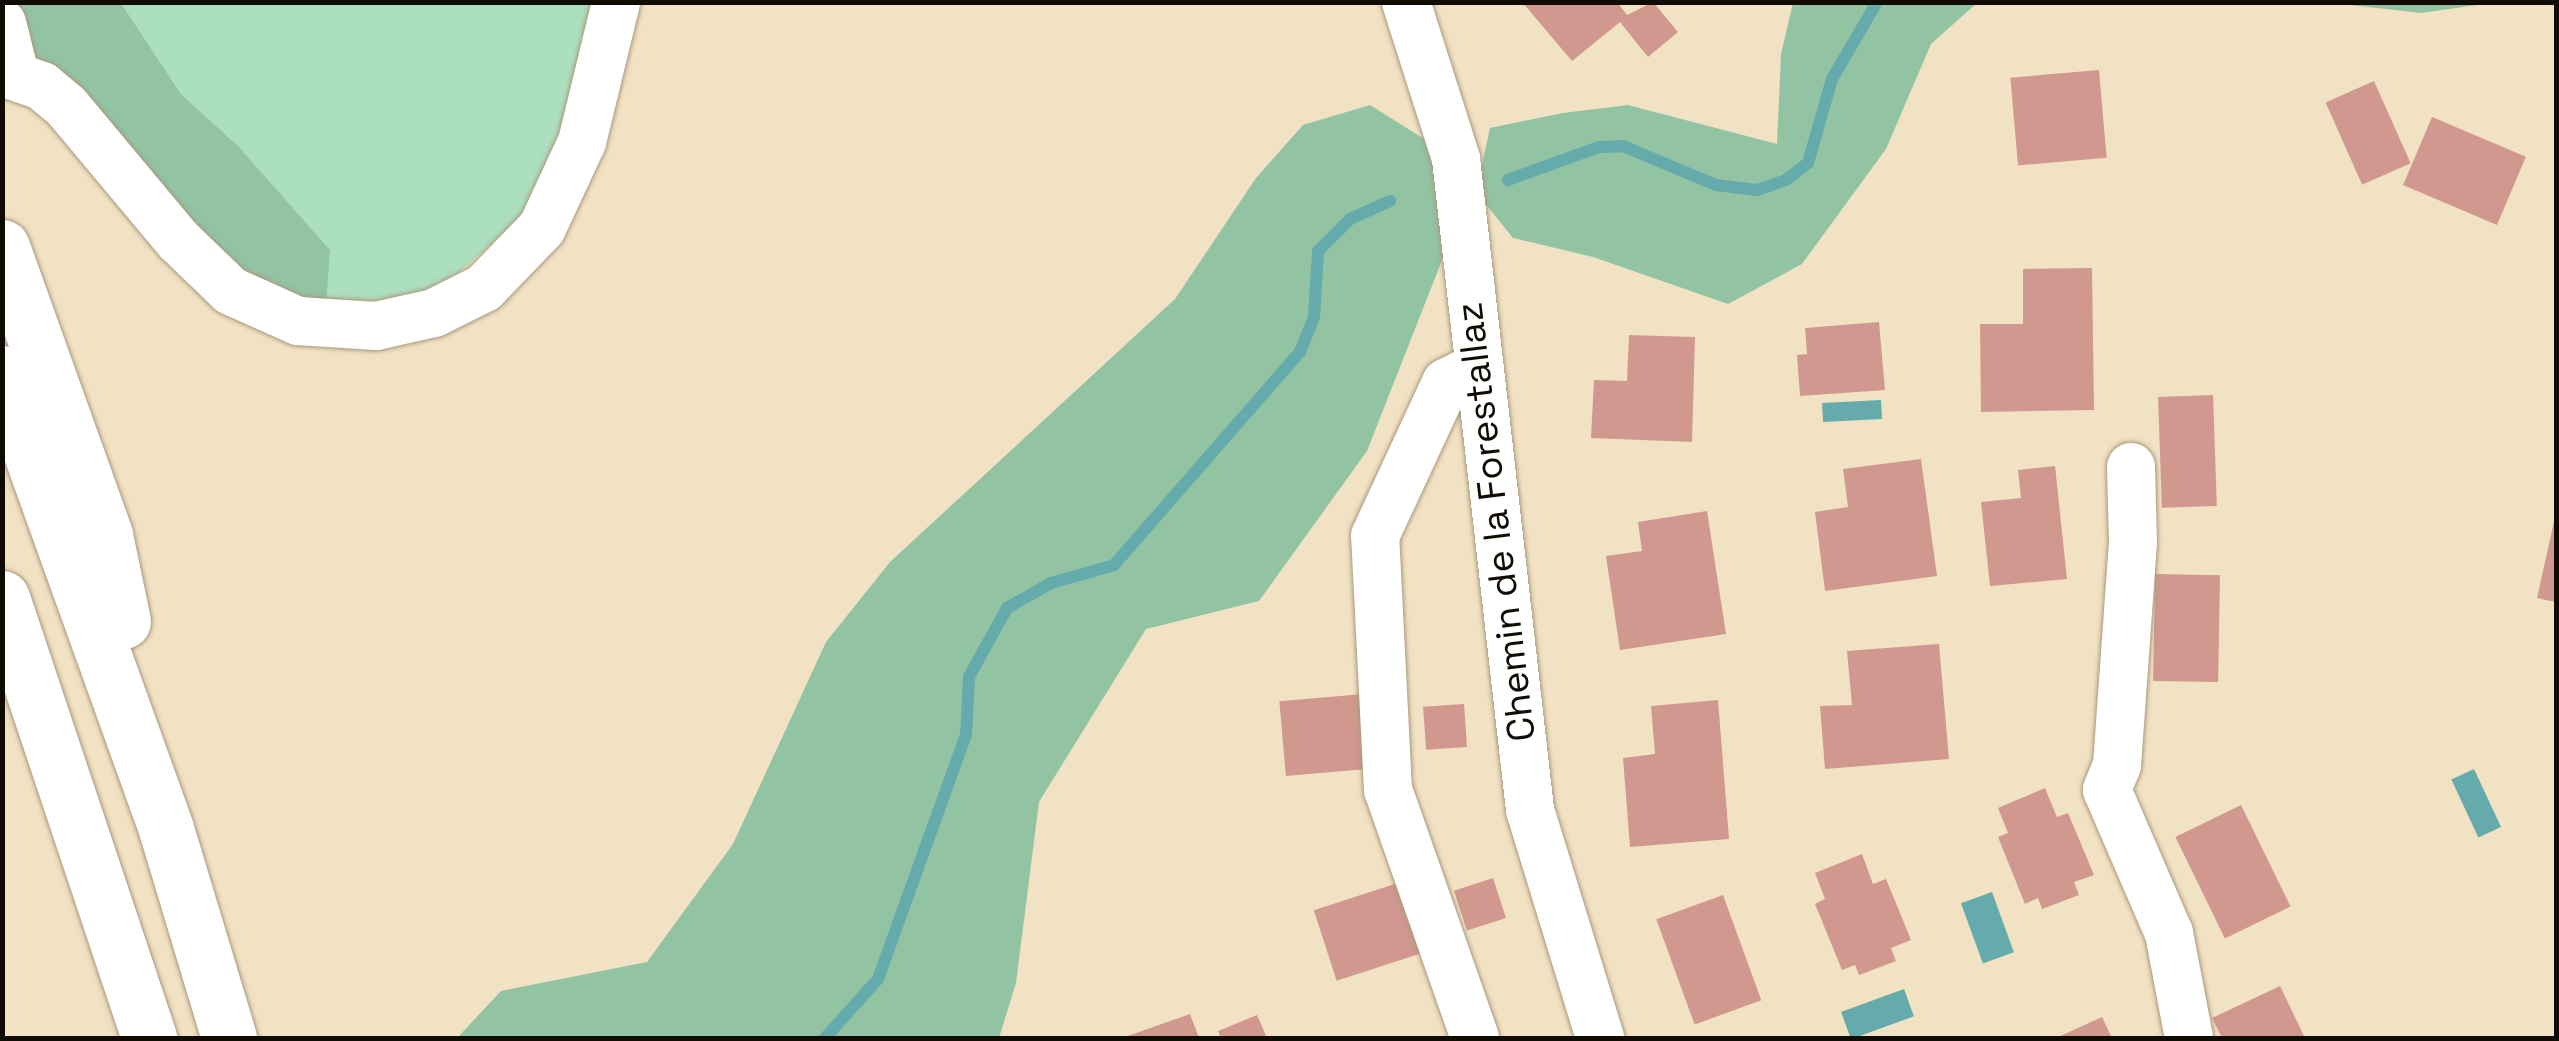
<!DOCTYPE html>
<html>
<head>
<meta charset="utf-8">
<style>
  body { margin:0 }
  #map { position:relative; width:2559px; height:1041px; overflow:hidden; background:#f2e2c4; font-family:"Space Grotesk",sans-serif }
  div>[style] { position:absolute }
  .green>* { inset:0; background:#acdfbe }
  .forest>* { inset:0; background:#92c4a4 }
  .water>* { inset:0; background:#66abab; transform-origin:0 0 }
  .stream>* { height:12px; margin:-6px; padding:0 6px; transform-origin:6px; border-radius:6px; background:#66abab }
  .building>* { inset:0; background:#d0988e; transform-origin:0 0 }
  .roads { filter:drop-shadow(0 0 2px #a99a7e) drop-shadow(0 0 2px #a99a7e) }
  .minor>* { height:48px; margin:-24px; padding:0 24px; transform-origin:24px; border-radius:24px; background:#fff }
  .highway>* { height:55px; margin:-27.5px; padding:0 27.5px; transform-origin:27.5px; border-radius:27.5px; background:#fff }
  span { translate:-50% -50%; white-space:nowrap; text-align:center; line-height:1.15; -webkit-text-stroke:9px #fff; paint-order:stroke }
  .street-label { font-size:38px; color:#110c03 }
  .frame { position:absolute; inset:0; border:5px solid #110c03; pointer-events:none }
</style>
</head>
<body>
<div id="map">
  <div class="green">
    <i style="clip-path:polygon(121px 3px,598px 3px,561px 151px,533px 207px,450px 280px,394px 304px,326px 306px,329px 249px,239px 147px,181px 94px)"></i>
  </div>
  <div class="forest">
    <i style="clip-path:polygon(2px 3px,121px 3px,181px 94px,239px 147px,330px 250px,326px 306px,298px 321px,42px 86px)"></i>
    <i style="clip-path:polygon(1793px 3px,1977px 3px,1931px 44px,1886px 149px,1802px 264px,1728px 304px,1593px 257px,1513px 238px,1476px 192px,1490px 128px,1563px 113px,1628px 105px,1777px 144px,1781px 54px)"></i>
    <i style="clip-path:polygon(2333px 3px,2491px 3px,2421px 13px)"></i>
    <i style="clip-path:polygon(1370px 105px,1456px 159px,1448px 245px,1367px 451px,1259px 601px,1146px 629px,1039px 802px,1016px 983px,999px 1038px,457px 1038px,501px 991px,647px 962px,733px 844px,826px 642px,890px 562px,1175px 299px,1256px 178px,1303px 125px)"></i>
  </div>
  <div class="water">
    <i style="left:1881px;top:400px;width:19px;height:59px;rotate:87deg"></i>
    <i style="left:2474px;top:769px;width:64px;height:25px;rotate:65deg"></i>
    <i style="left:1992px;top:892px;width:64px;height:33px;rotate:70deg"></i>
    <i style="left:1904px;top:989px;width:29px;height:67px;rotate:70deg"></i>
  </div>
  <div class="stream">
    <i style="left:1508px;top:180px;width:97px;rotate:-19.9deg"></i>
    <i style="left:1599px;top:147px;width:24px;rotate:-2deg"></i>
    <i style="left:1623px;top:146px;width:101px;rotate:22.8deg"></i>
    <i style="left:1716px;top:185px;width:41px;rotate:7deg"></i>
    <i style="left:1757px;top:190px;width:31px;rotate:-19deg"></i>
    <i style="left:1786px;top:180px;width:28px;rotate:-38deg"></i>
    <i style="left:1808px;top:163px;width:87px;rotate:-74.1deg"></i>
    <i style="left:1832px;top:79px;width:89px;rotate:-59.7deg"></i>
    <i style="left:825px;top:1038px;width:79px;rotate:-48.1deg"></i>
    <i style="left:878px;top:979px;width:259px;rotate:-70.2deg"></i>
    <i style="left:966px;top:735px;width:58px;rotate:-87deg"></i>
    <i style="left:969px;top:677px;width:79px;rotate:-61.2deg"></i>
    <i style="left:1007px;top:608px;width:51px;rotate:-29.6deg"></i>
    <i style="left:1051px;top:583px;width:66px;rotate:-15.9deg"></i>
    <i style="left:1114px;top:565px;width:283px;rotate:-48.9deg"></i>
    <i style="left:1300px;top:352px;width:38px;rotate:-68deg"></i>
    <i style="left:1314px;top:317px;width:66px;rotate:-86.5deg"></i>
    <i style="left:1318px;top:251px;width:45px;rotate:-45deg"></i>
    <i style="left:1350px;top:219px;width:44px;rotate:-24.2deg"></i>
  </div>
  <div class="building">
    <i style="clip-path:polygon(1522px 2px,1617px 2px,1627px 15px,1653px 2px,1678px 32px,1648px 57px,1620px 22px,1572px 61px)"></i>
    <i style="left:2099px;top:70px;width:88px;height:89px;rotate:85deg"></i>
    <i style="left:2374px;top:81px;width:90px;height:53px;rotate:66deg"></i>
    <i style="left:2432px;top:117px;width:102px;height:74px;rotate:23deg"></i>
    <i style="clip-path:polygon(2092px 268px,2094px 410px,1981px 412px,1980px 324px,2023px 324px,2023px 269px)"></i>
    <i style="clip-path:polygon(1879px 322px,1885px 390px,1800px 396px,1797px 355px,1807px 354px,1805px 328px)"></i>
    <i style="clip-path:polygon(1629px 335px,1695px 337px,1692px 442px,1591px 438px,1594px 380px,1627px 381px)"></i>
    <i style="left:2213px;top:395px;width:111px;height:55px;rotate:88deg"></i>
    <i style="clip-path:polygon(1921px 459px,1937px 576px,1825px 591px,1815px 512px,1848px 507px,1843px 469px)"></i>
    <i style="clip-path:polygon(2055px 466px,2067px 579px,1990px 586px,1981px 502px,2021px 498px,2018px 470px)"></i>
    <i style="clip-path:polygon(1707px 511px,1726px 634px,1620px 650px,1606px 556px,1642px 551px,1638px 522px)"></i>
    <i style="clip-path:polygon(2555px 517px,2556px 518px,2556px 602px,2537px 598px)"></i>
    <i style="left:2155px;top:574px;width:65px;height:107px;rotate:1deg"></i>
    <i style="clip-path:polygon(1939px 644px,1949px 759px,1825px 769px,1820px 706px,1852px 705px,1847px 651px)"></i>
    <i style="left:1375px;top:693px;width:75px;height:96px;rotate:85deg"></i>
    <i style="clip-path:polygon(1718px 700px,1729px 839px,1630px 847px,1623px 758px,1655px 754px,1651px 706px)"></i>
    <i style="left:1464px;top:704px;width:43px;height:41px;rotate:86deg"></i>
    <i style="clip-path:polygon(2045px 788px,2057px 817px,2068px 813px,2094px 875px,2074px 882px,2079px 895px,2042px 909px,2038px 898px,2025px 904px,1998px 837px,2008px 833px,1998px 808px)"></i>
    <i style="left:2241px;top:805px;width:113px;height:73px;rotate:64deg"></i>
    <i style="clip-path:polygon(1862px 854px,1873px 884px,1886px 879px,1911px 940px,1891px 948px,1896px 961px,1859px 975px,1855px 965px,1842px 970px,1815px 904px,1825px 899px,1815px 873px)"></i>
    <i style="left:1493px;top:878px;width:42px;height:41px;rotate:72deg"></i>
    <i style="left:1407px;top:880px;width:74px;height:98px;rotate:72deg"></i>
    <i style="left:1723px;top:895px;width:112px;height:71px;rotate:70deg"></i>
    <i style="clip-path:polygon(2280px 986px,2305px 1038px,2222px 1038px,2212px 1018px)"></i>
    <i style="clip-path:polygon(1190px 1014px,1199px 1038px,1122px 1038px)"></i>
    <i style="clip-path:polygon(1257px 1015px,1267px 1038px,1221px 1038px,1218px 1031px)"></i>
    <i style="clip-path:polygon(2102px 1017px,2112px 1038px,2056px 1038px)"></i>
  </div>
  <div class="roads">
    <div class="minor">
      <i style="left:1406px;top:2px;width:165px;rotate:72.3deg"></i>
      <i style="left:1456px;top:159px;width:655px;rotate:83.51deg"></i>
      <i style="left:1530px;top:810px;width:239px;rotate:72.9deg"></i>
      <i style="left:2px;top:23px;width:54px;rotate:76deg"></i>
      <i style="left:2px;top:72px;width:42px;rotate:19.3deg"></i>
      <i style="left:42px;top:86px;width:31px;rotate:40deg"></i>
      <i style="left:66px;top:106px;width:176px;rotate:50.1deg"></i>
      <i style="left:179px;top:241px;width:72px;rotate:43.9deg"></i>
      <i style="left:231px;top:291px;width:73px;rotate:24.1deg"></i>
      <i style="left:298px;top:321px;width:78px;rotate:3.7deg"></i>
      <i style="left:376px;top:326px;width:59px;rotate:-12.6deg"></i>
      <i style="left:434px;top:313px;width:56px;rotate:-26.6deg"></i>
      <i style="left:484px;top:288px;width:83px;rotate:-46deg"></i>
      <i style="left:542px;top:228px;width:95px;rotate:-65.1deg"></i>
      <i style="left:582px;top:142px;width:144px;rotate:-76.3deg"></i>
      <i style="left:2131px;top:467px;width:75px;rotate:88.5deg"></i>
      <i style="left:2133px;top:542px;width:224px;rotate:94.1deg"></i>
      <i style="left:2117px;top:765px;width:27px;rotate:112deg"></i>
      <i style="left:2107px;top:790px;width:156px;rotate:66.6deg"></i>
      <i style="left:2169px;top:933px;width:107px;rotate:79.2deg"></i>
      <i style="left:1475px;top:1038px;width:263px;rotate:-109.3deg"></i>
      <i style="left:1388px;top:790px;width:254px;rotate:-92.9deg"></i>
      <i style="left:1375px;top:536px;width:169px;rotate:-65.1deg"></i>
      <i style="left:1446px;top:383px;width:35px;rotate:-27deg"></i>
    </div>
    <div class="highway">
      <i style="left:2px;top:247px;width:306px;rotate:70.3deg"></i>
      <i style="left:105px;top:535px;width:88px;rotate:78.2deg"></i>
      <i style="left:2px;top:373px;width:485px;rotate:70.2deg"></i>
      <i style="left:166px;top:829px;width:218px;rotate:73.2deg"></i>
      <i style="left:2px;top:598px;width:464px;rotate:71.5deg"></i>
    </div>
  </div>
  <div class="street-label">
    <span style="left:1496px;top:522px;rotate:-97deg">Chemin de la Forestallaz</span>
  </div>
  <div class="frame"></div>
</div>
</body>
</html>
